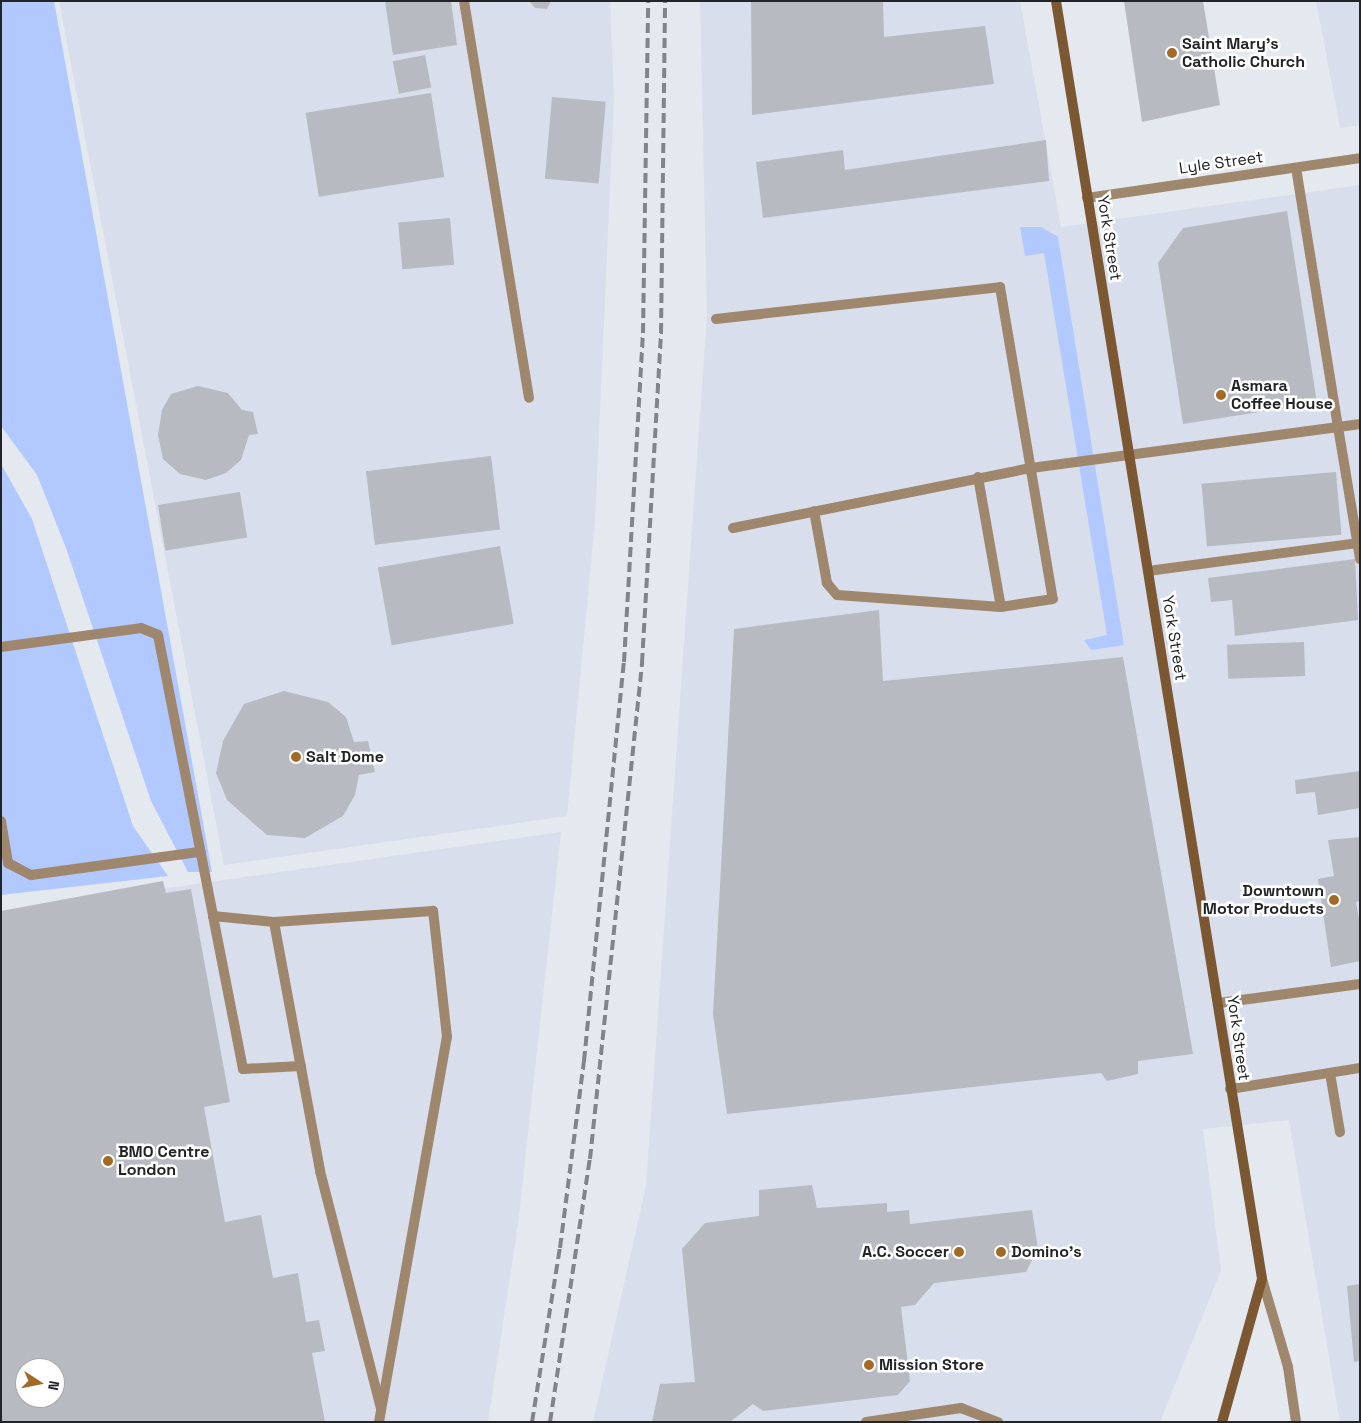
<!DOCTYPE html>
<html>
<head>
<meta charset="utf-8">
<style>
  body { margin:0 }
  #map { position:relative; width:1361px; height:1423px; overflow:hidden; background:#e4e8ef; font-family:"Space Grotesk",sans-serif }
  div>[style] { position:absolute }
  .built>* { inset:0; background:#d8deec }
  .green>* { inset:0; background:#b1c9ff }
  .building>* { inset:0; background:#b7bac1; transform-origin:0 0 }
  .lane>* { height:10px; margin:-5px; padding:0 5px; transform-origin:5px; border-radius:5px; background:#9f876d }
  .street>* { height:10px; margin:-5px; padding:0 5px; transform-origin:5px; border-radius:5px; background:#9f876d }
  .secondary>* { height:10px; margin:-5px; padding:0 5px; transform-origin:5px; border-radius:5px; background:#7b5832 }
  .rail>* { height:4px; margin-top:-2px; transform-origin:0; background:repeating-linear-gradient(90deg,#818489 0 10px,transparent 0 15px) }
  .dots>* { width:14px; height:14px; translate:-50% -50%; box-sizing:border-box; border:2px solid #fff; border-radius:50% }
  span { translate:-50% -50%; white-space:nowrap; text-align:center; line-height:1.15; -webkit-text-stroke:5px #fff; paint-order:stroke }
  .poi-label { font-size:16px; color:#232427; font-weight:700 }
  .left { translate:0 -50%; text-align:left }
  .right { translate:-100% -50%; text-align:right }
  .street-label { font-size:16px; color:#232427 }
  .frame { position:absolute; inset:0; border:2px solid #232427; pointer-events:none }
  .north { position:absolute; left:15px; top:1358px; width:50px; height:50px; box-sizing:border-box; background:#fff; border:1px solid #a7a7a9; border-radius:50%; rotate:101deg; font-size:14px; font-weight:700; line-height:20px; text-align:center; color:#232427 }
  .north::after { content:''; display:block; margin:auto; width:18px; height:22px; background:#a16a25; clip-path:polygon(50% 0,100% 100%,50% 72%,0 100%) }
</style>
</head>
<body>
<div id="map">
  <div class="built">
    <i style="clip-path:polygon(59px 1px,610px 1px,614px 98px,595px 522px,567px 816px,224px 865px)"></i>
    <i style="clip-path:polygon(700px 1px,1020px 1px,1061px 227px,1360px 185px,1360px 1422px,1340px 1422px,1289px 1120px,1203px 1129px,1221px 1270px,1160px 1422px,593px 1422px,646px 1186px,707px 315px)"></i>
    <i style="clip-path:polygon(1316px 1px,1360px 1px,1360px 125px,1340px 128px)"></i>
    <i style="clip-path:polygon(evenodd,561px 832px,518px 1224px,488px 1422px,1px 1422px,1px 912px,561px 832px,25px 1368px,55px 1368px,55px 1398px,25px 1398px,25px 1368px)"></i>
  </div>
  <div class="green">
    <i style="clip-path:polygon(1px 1px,54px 1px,212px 872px,188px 872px,151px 801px,66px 548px,37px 475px,1px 426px)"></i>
    <i style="clip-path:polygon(1020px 227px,1041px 227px,1058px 237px,1124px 645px,1091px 650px,1084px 640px,1107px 635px,1044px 253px,1025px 256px)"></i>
    <i style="clip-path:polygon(1px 464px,32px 519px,133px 826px,168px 876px,1px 895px)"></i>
  </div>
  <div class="building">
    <i style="clip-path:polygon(385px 1px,451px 1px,457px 45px,393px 55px)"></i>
    <i style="clip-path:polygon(529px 1px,550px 1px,550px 3px,547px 9px,535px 8px)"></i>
    <i style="clip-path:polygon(751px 1px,883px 1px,884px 37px,985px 26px,994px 84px,752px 115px)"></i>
    <i style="clip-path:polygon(1124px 1px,1203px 1px,1220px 105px,1142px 122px)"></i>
    <i style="left:425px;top:55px;width:33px;height:33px;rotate:79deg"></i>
    <i style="left:431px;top:93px;width:85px;height:127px;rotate:81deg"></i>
    <i style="left:552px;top:97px;width:54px;height:82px;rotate:5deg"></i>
    <i style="clip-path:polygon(1046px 140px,1049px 181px,763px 218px,756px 162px,843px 150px,845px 170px)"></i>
    <i style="clip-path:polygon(1287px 211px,1317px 403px,1183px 424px,1158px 263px,1183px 228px)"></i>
    <i style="left:450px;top:218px;width:47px;height:52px;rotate:85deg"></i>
    <i style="clip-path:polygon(198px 386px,228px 393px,242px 410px,253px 412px,258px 434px,249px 435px,241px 460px,226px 473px,206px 480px,180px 474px,163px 459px,158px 435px,162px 410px,171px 394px)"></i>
    <i style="left:491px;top:456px;width:74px;height:126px;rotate:83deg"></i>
    <i style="left:1336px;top:472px;width:63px;height:135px;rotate:85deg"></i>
    <i style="left:240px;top:492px;width:46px;height:83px;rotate:81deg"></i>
    <i style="left:500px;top:546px;width:79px;height:124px;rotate:80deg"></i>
    <i style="clip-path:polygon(1355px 559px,1358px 620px,1235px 636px,1232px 600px,1211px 602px,1208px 578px)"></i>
    <i style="clip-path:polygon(879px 610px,883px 681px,1123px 657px,1193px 1054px,1138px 1061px,1138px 1074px,1107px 1081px,1101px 1073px,727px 1114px,713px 1014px,734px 629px)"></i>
    <i style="left:1304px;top:642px;width:34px;height:77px;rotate:88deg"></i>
    <i style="clip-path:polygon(284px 691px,328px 702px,346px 717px,354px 742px,368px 741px,375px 772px,359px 775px,355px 795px,343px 816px,305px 838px,267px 835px,227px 800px,216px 773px,223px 741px,244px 704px)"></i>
    <i style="clip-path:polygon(1360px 771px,1360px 808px,1318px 815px,1315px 792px,1296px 794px,1295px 780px)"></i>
    <i style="clip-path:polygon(1360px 837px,1360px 901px,1356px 902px,1360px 924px,1360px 961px,1331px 967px,1318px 879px,1334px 876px,1328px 840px)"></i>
    <i style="clip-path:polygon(evenodd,163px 881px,166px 893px,191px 889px,230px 1102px,204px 1107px,225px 1222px,261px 1215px,273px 1278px,298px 1273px,306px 1322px,319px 1320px,325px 1351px,312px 1353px,325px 1422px,1px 1422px,1px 911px,163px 881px,25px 1368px,55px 1368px,55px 1398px,25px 1398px,25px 1368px)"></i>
    <i style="clip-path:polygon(812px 1185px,817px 1208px,887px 1203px,887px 1212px,909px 1210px,910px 1224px,1032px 1210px,1038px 1249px,1026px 1272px,934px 1283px,915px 1305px,901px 1307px,910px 1381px,898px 1395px,763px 1411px,753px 1404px,730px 1422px,652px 1422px,660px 1384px,695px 1382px,682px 1249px,705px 1223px,759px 1216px,759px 1190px)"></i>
    <i style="clip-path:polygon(1360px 1284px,1360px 1361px,1354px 1362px,1347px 1286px)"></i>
  </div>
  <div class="lane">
    <i style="left:464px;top:1px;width:402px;rotate:80.7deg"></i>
    <i style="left:716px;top:319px;width:286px;rotate:-6.4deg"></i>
    <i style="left:1000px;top:287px;width:316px;rotate:80.4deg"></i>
    <i style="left:1053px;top:599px;width:53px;rotate:171.3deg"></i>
    <i style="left:1001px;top:607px;width:164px;rotate:-175.8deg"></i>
    <i style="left:837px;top:595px;width:16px;rotate:-130deg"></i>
    <i style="left:827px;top:583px;width:73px;rotate:-100.2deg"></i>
    <i style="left:1360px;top:424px;width:22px;rotate:172deg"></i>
    <i style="left:1338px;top:427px;width:134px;rotate:80.5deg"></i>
    <i style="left:978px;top:477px;width:132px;rotate:80deg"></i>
    <i style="left:733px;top:528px;width:304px;rotate:-11.4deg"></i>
    <i style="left:1031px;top:468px;width:310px;rotate:-7.6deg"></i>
    <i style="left:1338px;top:427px;width:262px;rotate:-99.2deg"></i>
    <i style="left:1148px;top:571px;width:211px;rotate:-7.6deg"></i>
    <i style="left:1px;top:647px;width:141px;rotate:-7.7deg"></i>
    <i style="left:141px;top:628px;width:18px;rotate:22deg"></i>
    <i style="left:158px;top:635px;width:286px;rotate:78.9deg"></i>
    <i style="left:213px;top:916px;width:61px;rotate:5.6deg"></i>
    <i style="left:1px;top:821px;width:43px;rotate:80.5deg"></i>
    <i style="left:8px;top:863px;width:26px;rotate:28deg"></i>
    <i style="left:31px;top:875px;width:171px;rotate:-7.8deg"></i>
    <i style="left:213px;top:916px;width:156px;rotate:78.9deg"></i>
    <i style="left:243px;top:1069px;width:58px;rotate:-3deg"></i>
    <i style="left:1330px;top:1073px;width:60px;rotate:80.4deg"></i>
    <i style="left:1230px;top:1089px;width:132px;rotate:-9.2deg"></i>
    <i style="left:379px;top:1422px;width:391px;rotate:-80deg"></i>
    <i style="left:447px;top:1037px;width:127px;rotate:-96.3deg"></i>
    <i style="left:433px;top:911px;width:159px;rotate:176deg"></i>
    <i style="left:274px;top:922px;width:253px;rotate:79.5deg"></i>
    <i style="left:320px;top:1171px;width:245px;rotate:75.6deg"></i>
    <i style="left:866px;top:1422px;width:96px;rotate:-8.4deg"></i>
    <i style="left:961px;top:1408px;width:40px;rotate:21deg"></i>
  </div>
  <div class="street">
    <i style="left:1087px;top:198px;width:276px;rotate:-8.3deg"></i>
    <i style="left:1219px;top:1003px;width:142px;rotate:-7.7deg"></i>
    <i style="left:1262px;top:1279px;width:92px;rotate:73.5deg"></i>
    <i style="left:1288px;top:1367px;width:56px;rotate:81.7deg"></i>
  </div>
  <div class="secondary">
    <i style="left:1056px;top:1px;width:1294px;rotate:80.84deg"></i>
    <i style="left:1262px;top:1279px;width:148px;rotate:105.6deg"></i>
  </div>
  <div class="rail">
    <i style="left:532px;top:1422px;width:176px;rotate:-80.9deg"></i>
    <i style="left:560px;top:1248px;width:189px;rotate:-82.7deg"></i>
    <i style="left:584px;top:1061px;width:401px;rotate:-84.3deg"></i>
    <i style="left:624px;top:662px;width:330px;rotate:-86.7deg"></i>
    <i style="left:643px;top:333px;width:332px;rotate:-89.1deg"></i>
    <i style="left:550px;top:1422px;width:266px;rotate:-81.4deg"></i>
    <i style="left:590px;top:1159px;width:499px;rotate:-84deg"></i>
    <i style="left:642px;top:663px;width:331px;rotate:-86.7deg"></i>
    <i style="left:661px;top:333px;width:332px;rotate:-89.3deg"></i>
  </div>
  <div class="dots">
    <i style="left:1172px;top:53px;background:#a16a25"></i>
    <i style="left:1221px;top:395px;background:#a16a25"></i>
    <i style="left:296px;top:757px;background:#a16a25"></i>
    <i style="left:1334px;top:900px;background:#a16a25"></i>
    <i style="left:108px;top:1161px;background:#a16a25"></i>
    <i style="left:959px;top:1252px;background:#a16a25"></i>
    <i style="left:1001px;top:1252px;background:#a16a25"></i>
    <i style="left:869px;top:1365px;background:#a16a25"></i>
  </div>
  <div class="poi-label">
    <span class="left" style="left:1182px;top:53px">Saint Mary's<br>Catholic Church</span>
    <span class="left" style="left:1231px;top:395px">Asmara<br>Coffee House</span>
    <span class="left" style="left:306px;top:757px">Salt Dome</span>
    <span class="right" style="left:1324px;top:900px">Downtown<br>Motor Products</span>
    <span class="left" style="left:118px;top:1161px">BMO Centre<br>London</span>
    <span class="right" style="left:949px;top:1252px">A.C. Soccer</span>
    <span class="left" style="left:1011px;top:1252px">Domino's</span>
    <span class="left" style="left:879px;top:1365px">Mission Store</span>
  </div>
  <div class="street-label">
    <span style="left:1221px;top:163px;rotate:-8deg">Lyle Street</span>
    <span style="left:1109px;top:238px;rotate:81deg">York Street</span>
    <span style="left:1174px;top:638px;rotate:81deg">York Street</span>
    <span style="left:1238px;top:1038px;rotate:82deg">York Street</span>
  </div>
  <div class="frame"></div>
  <div class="north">N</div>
</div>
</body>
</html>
